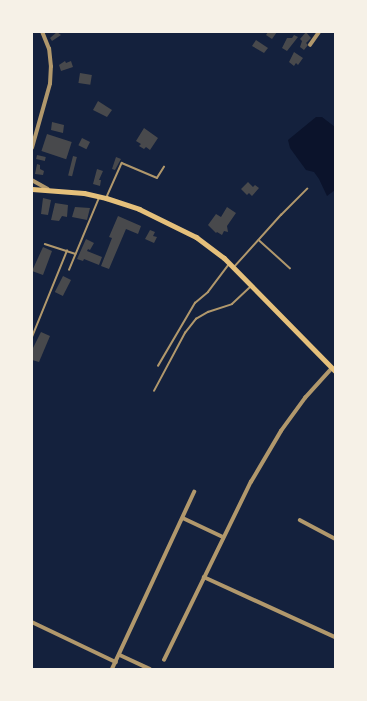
<!DOCTYPE html>
<html>
<head>
<meta charset="utf-8">
<style>
  body { margin:0 }
  #map { position:relative; width:367px; height:701px; overflow:hidden; background:#14213d; font-family:"Asap Condensed",sans-serif }
  div>[style] { position:absolute }
  .water>* { inset:0; background:#0b132b }
  .building>* { inset:0; background:#48494c; transform-origin:0 0 }
  .service>* { height:1.5px; margin:-0.75px; padding:0 0.75px; transform-origin:0.75px; border-radius:0.75px; background:#b1986c }
  .minor>* { height:3.5px; margin:-1.75px; padding:0 1.75px; transform-origin:1.75px; border-radius:1.75px; background:#b1986c }
  .secondary>* { height:5px; margin:-2.5px; padding:0 2.5px; transform-origin:2.5px; border-radius:2.5px; background:#e5c07b }
  span { translate:-50% -50%; white-space:nowrap; text-align:center; line-height:1.15; -webkit-text-stroke:4px #f6f1e7; paint-order:stroke }
  .frame { position:absolute; inset:0; border:33px solid #f6f1e7; pointer-events:none }
</style>
</head>
<body>
<div id="map">
  <div class="water">
    <i style="clip-path:polygon(316px 117px,322px 117px,335px 127px,335px 190px,327px 196px,319px 179px,314px 172px,306px 170px,290px 148px,288px 140px)"></i>
  </div>
  <div class="building">
    <i style="clip-path:polygon(57px 32px,61px 35px,52px 41px,50px 38px)"></i>
    <i style="clip-path:polygon(268px 32px,277px 32px,272px 39px,266px 35px)"></i>
    <i style="clip-path:polygon(306px 32px,311px 38px,306px 43px,308px 45px,304px 50px,300px 47px,302px 41px,300px 39px)"></i>
    <i style="clip-path:polygon(294px 35px,298px 37px,287px 51px,282px 48px,287px 38px,292px 38px)"></i>
    <i style="clip-path:polygon(256px 40px,268px 48px,264px 53px,252px 46px)"></i>
    <i style="clip-path:polygon(294px 52px,303px 58px,298px 65px,296px 63px,294px 66px,289px 62px)"></i>
    <i style="clip-path:polygon(65px 61px,66px 63px,71px 61px,73px 67px,61px 71px,59px 65px)"></i>
    <i style="left:80px;top:73px;width:12px;height:10px;rotate:9deg"></i>
    <i style="clip-path:polygon(98px 101px,112px 110px,107px 117px,93px 110px)"></i>
    <i style="clip-path:polygon(52px 122px,64px 125px,63px 133px,51px 130px)"></i>
    <i style="clip-path:polygon(144px 128px,158px 138px,150px 150px,146px 147px,144px 149px,139px 146px,141px 144px,136px 141px)"></i>
    <i style="left:47px;top:134px;width:26px;height:18px;rotate:18deg"></i>
    <i style="left:82px;top:138px;width:9px;height:8px;rotate:27deg"></i>
    <i style="left:37px;top:155px;width:9px;height:4px;rotate:13deg"></i>
    <i style="left:73px;top:156px;width:4px;height:20px;rotate:14deg"></i>
    <i style="clip-path:polygon(116px 157px,121px 159px,115px 170px,112px 169px)"></i>
    <i style="clip-path:polygon(37px 164px,40px 165px,40px 169px,44px 171px,43px 175px,35px 174px)"></i>
    <i style="clip-path:polygon(97px 169px,103px 171px,99px 180px,101px 180px,100px 186px,93px 184px)"></i>
    <i style="clip-path:polygon(248px 182px,253px 187px,255px 185px,259px 188px,252px 196px,249px 193px,247px 195px,241px 189px)"></i>
    <i style="clip-path:polygon(43px 198px,51px 200px,48px 215px,41px 214px)"></i>
    <i style="clip-path:polygon(55px 203px,68px 205px,67px 217px,62px 216px,59px 221px,51px 220px)"></i>
    <i style="clip-path:polygon(75px 207px,90px 208px,87px 220px,72px 217px)"></i>
    <i style="clip-path:polygon(227px 207px,236px 213px,227px 226px,228px 232px,224px 231px,222px 235px,217px 232px,216px 233px,208px 225px,216px 214px,221px 217px)"></i>
    <i style="clip-path:polygon(118px 216px,141px 226px,138px 234px,126px 229px,109px 269px,101px 266px,112px 238px,109px 237px)"></i>
    <i style="clip-path:polygon(150px 230px,155px 232px,153px 236px,157px 237px,154px 243px,145px 239px)"></i>
    <i style="clip-path:polygon(86px 239px,94px 243px,90px 250px,88px 249px,87px 251px,102px 257px,99px 265px,84px 259px,83px 261px,77px 259px)"></i>
    <i style="clip-path:polygon(43px 247px,52px 251px,43px 275px,32px 271px)"></i>
    <i style="left:63px;top:276px;width:9px;height:18px;rotate:27deg"></i>
    <i style="clip-path:polygon(41px 332px,50px 336px,39px 362px,32px 360px,32px 350px)"></i>
  </div>
  <div class="service">
    <i style="left:107px;top:196px;width:36px;rotate:-66deg"></i>
    <i style="left:122px;top:163px;width:38px;rotate:23deg"></i>
    <i style="left:157px;top:178px;width:13px;rotate:-58deg"></i>
    <i style="left:259px;top:240px;width:42px;rotate:42.1deg"></i>
    <i style="left:45px;top:244px;width:32px;rotate:18deg"></i>
    <i style="left:235px;top:266px;width:69px;rotate:-48deg"></i>
    <i style="left:281px;top:215px;width:37px;rotate:-45deg"></i>
    <i style="left:69px;top:270px;width:78px;rotate:-67.4deg"></i>
    <i style="left:32px;top:337px;width:93px;rotate:-67.9deg"></i>
    <i style="left:158px;top:366px;width:73px;rotate:-59.6deg"></i>
    <i style="left:195px;top:303px;width:17px;rotate:-40deg"></i>
    <i style="left:208px;top:292px;width:34px;rotate:-53deg"></i>
    <i style="left:154px;top:391px;width:66px;rotate:-61.9deg"></i>
    <i style="left:185px;top:333px;width:18px;rotate:-52deg"></i>
    <i style="left:196px;top:319px;width:14px;rotate:-30deg"></i>
    <i style="left:208px;top:312px;width:25px;rotate:-18deg"></i>
    <i style="left:232px;top:304px;width:25px;rotate:-43deg"></i>
  </div>
  <div class="minor">
    <i style="left:310px;top:45px;width:16px;rotate:-55deg"></i>
    <i style="left:32px;top:148px;width:66px;rotate:-74.3deg"></i>
    <i style="left:50px;top:84px;width:17px;rotate:-87deg"></i>
    <i style="left:51px;top:67px;width:18px;rotate:-96deg"></i>
    <i style="left:49px;top:49px;width:18px;rotate:-112deg"></i>
    <i style="left:32px;top:180px;width:18px;rotate:29deg"></i>
    <i style="left:183px;top:518px;width:44px;rotate:25.4deg"></i>
    <i style="left:300px;top:520px;width:40px;rotate:28deg"></i>
    <i style="left:204px;top:577px;width:144px;rotate:24.6deg"></i>
    <i style="left:32px;top:622px;width:93px;rotate:25.5deg"></i>
    <i style="left:120px;top:655px;width:33px;rotate:25deg"></i>
    <i style="left:164px;top:660px;width:198px;rotate:-64deg"></i>
    <i style="left:251px;top:482px;width:59px;rotate:-59.5deg"></i>
    <i style="left:281px;top:431px;width:41px;rotate:-54deg"></i>
    <i style="left:305px;top:398px;width:40px;rotate:-48deg"></i>
    <i style="left:112px;top:669px;width:195px;rotate:-65.1deg"></i>
  </div>
  <div class="secondary">
    <i style="left:32px;top:189px;width:52px;rotate:4.4deg"></i>
    <i style="left:84px;top:193px;width:23px;rotate:13deg"></i>
    <i style="left:106px;top:198px;width:35px;rotate:18deg"></i>
    <i style="left:139px;top:209px;width:64px;rotate:26.2deg"></i>
    <i style="left:196px;top:237px;width:35px;rotate:37deg"></i>
    <i style="left:224px;top:258px;width:158px;rotate:45.5deg"></i>
  </div>
  <div class="frame"></div>
</div>
</body>
</html>
